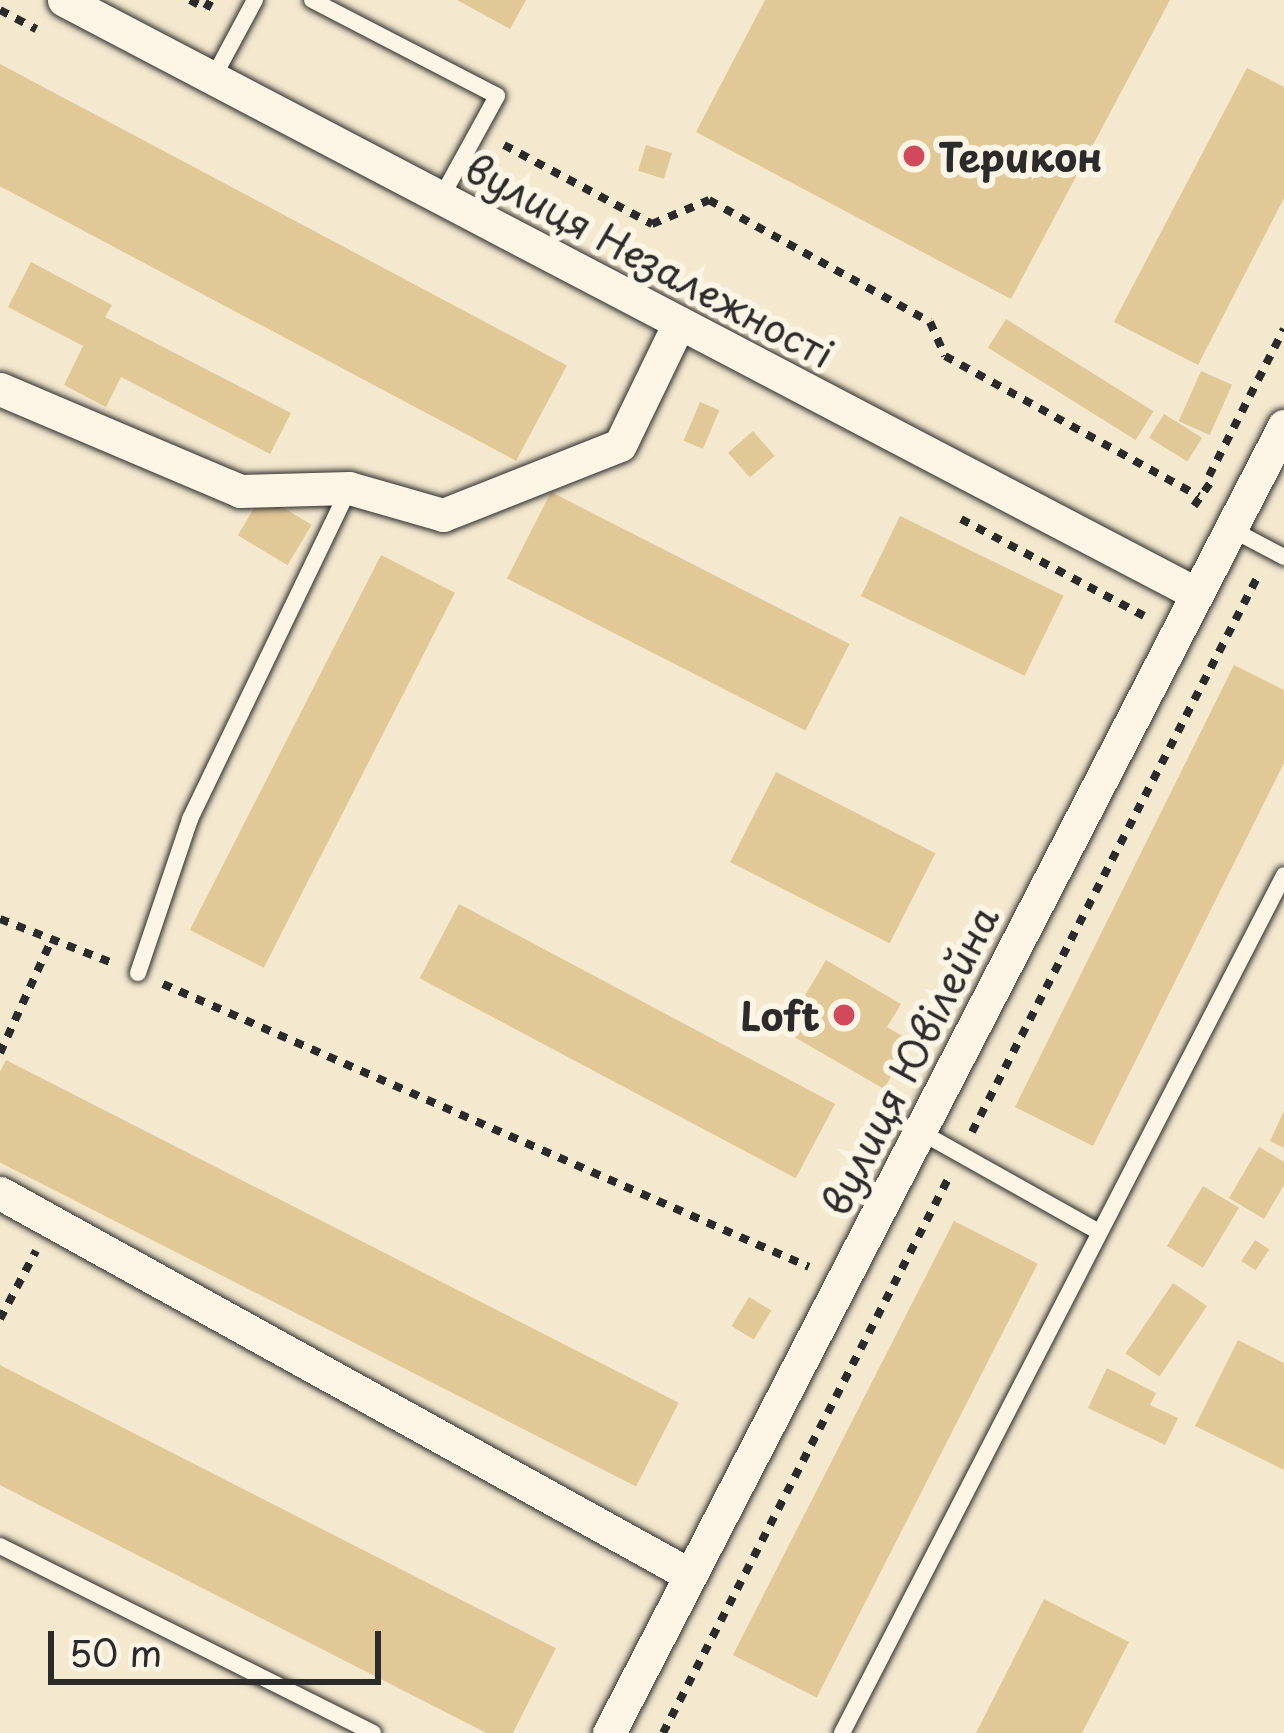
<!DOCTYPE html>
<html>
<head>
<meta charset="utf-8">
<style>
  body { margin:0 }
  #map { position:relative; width:1284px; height:1733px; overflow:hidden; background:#f4e8ce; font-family:"Playpen Sans",sans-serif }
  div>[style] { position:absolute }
  .building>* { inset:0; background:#e1c897; transform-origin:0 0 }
  .path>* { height:8px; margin-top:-4px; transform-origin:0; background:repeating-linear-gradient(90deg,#2b2b2b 0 9px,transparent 0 18px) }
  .roads { filter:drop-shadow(0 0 3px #2b2b2b) drop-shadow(0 0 3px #2b2b2b) }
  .service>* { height:16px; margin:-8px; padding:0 8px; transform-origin:8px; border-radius:8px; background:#fcf5e5 }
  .minor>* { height:33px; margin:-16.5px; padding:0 16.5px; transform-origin:16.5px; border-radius:16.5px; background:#fcf5e5 }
  .dots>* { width:33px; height:33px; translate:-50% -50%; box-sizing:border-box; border:6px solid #fcf5e5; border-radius:50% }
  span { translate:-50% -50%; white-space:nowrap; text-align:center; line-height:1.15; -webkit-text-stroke:12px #fcf5e5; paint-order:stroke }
  .poi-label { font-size:39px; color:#2b2b2b; font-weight:700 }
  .left { translate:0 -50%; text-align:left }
  .right { translate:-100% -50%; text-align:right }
  .street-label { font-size:39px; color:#2b2b2b }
  .scale { position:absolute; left:48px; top:1631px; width:333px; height:54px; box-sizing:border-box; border:6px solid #2b2b2b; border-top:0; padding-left:15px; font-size:36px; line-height:42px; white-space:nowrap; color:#2b2b2b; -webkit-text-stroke:9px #fcf5e5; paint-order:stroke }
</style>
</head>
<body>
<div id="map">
  <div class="building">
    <i style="clip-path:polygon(457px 0,526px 0,510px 29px)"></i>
    <i style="clip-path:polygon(765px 0,1170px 0,1011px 299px,696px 132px)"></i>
    <i style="left:0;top:64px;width:642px;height:108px;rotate:28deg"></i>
    <i style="clip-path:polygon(1247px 68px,1284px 87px,1284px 198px,1198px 365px,1114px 322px)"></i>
    <i style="left:646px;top:145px;width:27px;height:27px;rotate:17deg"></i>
    <i style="clip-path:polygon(31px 262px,112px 305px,105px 317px,291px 413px,270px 454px,121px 377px,106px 407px,64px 385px,83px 346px,8px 307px)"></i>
    <i style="left:1006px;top:319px;width:174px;height:34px;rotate:32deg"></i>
    <i style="left:1201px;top:371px;width:34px;height:55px;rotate:24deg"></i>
    <i style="left:700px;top:402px;width:21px;height:42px;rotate:23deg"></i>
    <i style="left:1164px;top:414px;width:45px;height:28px;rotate:32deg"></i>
    <i style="left:753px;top:431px;width:33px;height:33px;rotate:49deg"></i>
    <i style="left:551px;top:492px;width:335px;height:97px;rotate:27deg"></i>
    <i style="left:262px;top:495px;width:58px;height:47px;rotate:31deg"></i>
    <i style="left:900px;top:516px;width:182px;height:89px;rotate:26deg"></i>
    <i style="left:381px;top:555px;width:83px;height:421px;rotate:27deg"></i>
    <i style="clip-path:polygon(1234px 665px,1284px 690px,1284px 763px,1093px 1146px,1015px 1107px)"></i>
    <i style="left:776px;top:772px;width:179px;height:101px;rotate:27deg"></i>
    <i style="left:459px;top:904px;width:426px;height:84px;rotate:28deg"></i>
    <i style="clip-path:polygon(826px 960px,901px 1004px,887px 1027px,911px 1041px,884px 1089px,784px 1031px)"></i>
    <i style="left:6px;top:1060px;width:755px;height:94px;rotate:27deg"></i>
    <i style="clip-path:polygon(1284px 1111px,1284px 1148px,1270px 1141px)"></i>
    <i style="clip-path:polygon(1259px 1147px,1284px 1162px,1284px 1185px,1264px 1219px,1229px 1198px)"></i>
    <i style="left:1203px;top:1186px;width:42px;height:70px;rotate:31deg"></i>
    <i style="left:954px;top:1221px;width:94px;height:487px;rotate:27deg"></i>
    <i style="left:1255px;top:1240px;width:17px;height:25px;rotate:33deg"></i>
    <i style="left:1173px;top:1283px;width:41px;height:85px;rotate:34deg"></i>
    <i style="left:749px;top:1297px;width:26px;height:34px;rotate:31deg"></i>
    <i style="clip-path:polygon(1238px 1340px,1284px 1363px,1284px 1470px,1195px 1426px)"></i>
    <i style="left:0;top:1365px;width:624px;height:107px;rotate:27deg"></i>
    <i style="clip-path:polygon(1107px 1368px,1156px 1393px,1150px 1405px,1178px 1418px,1165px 1445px,1088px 1408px)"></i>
    <i style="clip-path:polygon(1044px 1599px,1129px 1642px,1082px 1733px,976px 1733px)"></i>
  </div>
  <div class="path">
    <i style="left:190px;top:0;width:18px;rotate:29deg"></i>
    <i style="left:206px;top:9px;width:10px;rotate:-61deg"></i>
    <i style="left:0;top:10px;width:41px;rotate:27.8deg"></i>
    <i style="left:504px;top:145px;width:168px;rotate:28.1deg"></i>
    <i style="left:652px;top:224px;width:62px;rotate:-22.8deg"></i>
    <i style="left:709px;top:200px;width:252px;rotate:28.9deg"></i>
    <i style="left:930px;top:322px;width:37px;rotate:66deg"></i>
    <i style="left:945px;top:356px;width:290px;rotate:28.9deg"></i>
    <i style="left:1209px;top:476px;width:165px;rotate:-63deg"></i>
    <i style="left:1194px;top:506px;width:33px;rotate:-55deg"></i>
    <i style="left:961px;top:519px;width:207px;rotate:27.9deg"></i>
    <i style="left:0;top:919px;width:118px;rotate:21.4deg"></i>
    <i style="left:163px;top:984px;width:705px;rotate:23.66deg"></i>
    <i style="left:0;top:1053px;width:125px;rotate:-65.5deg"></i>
    <i style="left:972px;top:1132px;width:627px;rotate:-62.78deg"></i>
    <i style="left:0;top:1319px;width:77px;rotate:-62.1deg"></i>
    <i style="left:663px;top:1733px;width:625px;rotate:-62.78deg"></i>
  </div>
  <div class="roads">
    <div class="service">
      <i style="left:312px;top:0;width:208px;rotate:27.4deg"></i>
      <i style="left:497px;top:96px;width:116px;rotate:118.8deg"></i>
      <i style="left:213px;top:78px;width:89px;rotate:-61.7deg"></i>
      <i style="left:1231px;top:529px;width:60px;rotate:27.8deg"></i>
      <i style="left:138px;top:973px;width:163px;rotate:-71.3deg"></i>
      <i style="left:190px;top:819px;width:366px;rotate:-64.3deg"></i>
      <i style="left:919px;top:1131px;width:206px;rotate:29.3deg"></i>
      <i style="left:0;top:1546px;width:417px;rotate:26.6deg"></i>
      <i style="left:842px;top:1733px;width:965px;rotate:-62.74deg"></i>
    </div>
    <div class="minor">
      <i style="left:64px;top:0;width:1279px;rotate:27.67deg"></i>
      <i style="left:0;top:389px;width:261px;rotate:23deg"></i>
      <i style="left:240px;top:491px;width:109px;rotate:-1.6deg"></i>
      <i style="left:349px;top:488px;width:98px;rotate:16deg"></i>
      <i style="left:443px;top:515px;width:190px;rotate:-21.6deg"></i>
      <i style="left:620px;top:445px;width:136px;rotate:-64.2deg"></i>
      <i style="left:0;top:1193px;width:789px;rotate:28.97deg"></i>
      <i style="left:609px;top:1733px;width:1471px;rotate:-62.69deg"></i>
    </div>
  </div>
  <div class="dots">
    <i style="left:914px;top:156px;background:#d1495b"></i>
    <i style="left:844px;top:1015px;background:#d1495b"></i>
  </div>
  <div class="poi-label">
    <span class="left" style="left:938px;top:156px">Терикон</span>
    <span class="right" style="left:820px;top:1015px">Loft</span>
  </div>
  <div class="street-label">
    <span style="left:650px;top:260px;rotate:28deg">вулиця Незалежності</span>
    <span style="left:909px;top:1060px;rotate:-63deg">вулиця Ювілейна</span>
  </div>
  <div class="scale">50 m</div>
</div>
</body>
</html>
